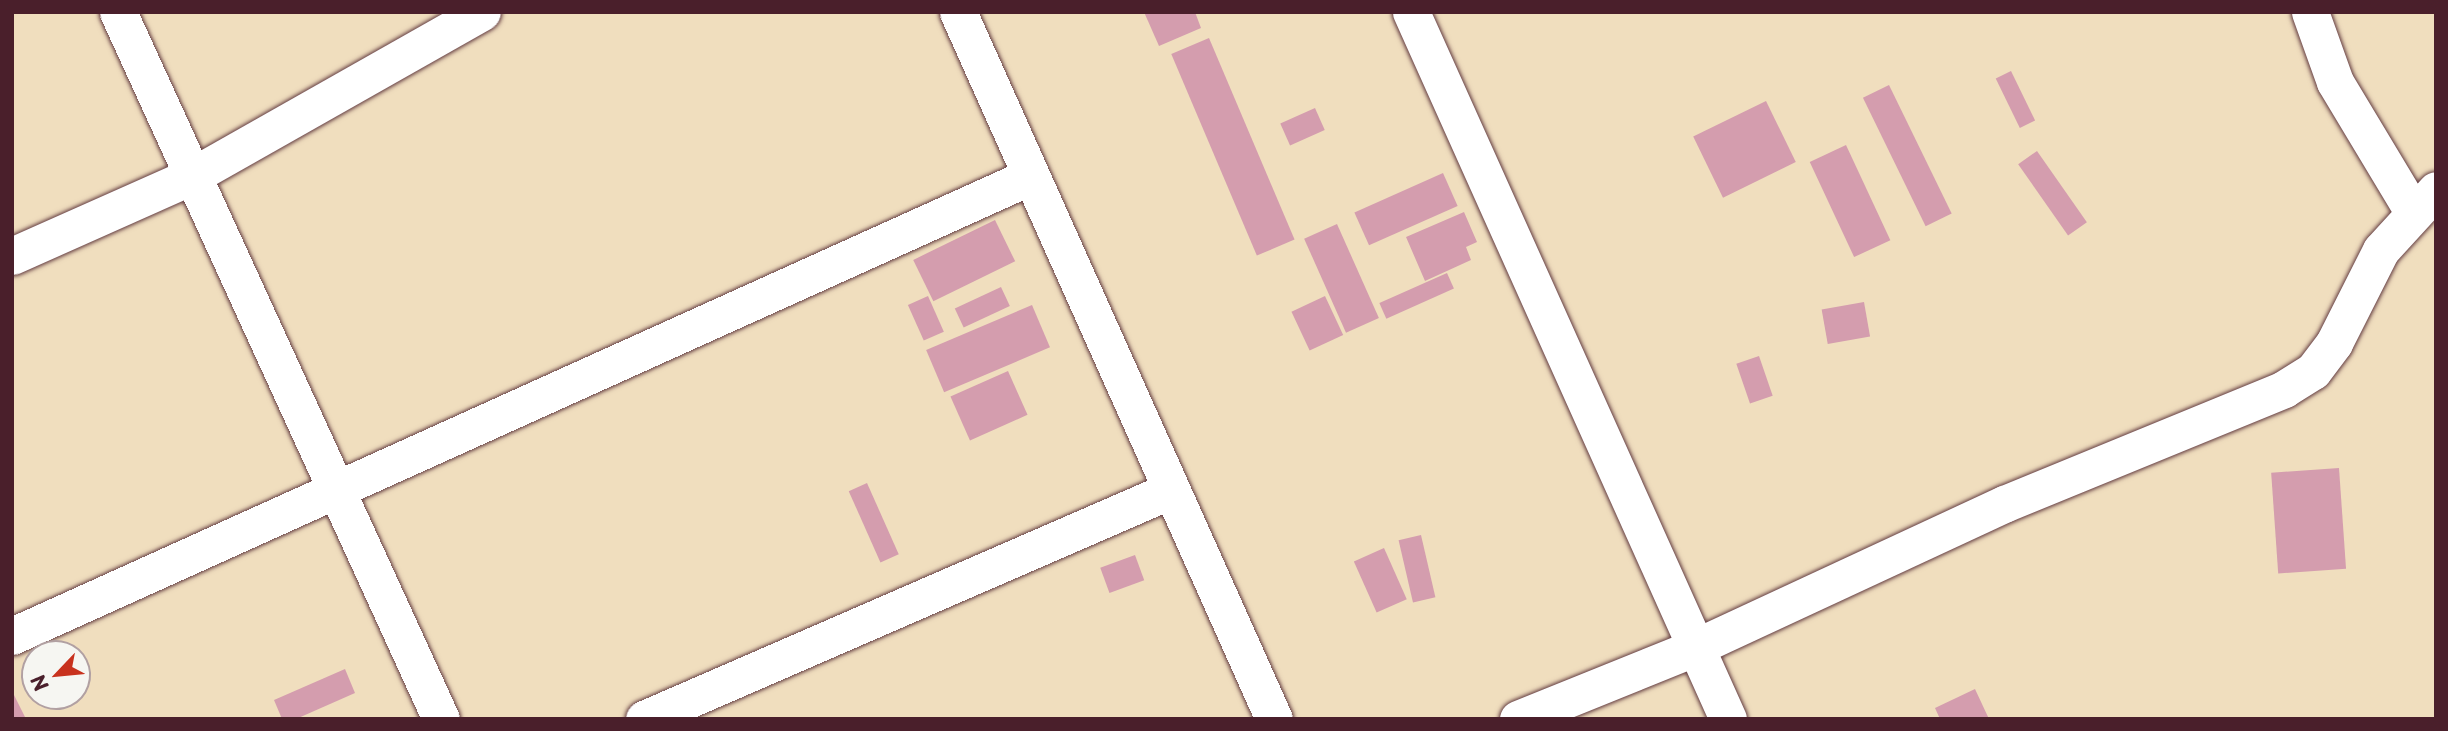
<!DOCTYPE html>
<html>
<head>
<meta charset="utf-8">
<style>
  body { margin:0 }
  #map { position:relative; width:2448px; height:731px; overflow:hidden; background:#f0debe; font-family:"Playpen Sans",sans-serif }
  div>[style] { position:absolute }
  .building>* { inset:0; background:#d49dae; transform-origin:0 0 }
  .roads { filter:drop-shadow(0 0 2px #633c41) drop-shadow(0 0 2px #633c41) }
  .street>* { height:37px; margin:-18.5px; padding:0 18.5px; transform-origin:18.5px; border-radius:18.5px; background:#fff }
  span { translate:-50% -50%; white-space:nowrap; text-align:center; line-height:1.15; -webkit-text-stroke:6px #f6f6f2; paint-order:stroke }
  .frame { position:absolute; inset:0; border:14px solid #4a1f2b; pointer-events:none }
  .north { position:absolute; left:21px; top:640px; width:70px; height:70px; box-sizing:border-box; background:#f6f6f2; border:2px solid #b1a0a2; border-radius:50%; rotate:244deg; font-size:19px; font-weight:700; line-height:28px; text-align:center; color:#4a1f2b }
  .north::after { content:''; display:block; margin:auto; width:24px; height:32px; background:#c8321e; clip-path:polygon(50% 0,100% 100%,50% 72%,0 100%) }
</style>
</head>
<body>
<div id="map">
  <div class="building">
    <i style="clip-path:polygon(1144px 12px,1195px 12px,1201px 28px,1159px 46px)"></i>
    <i style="left:1209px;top:38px;width:219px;height:41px;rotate:67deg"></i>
    <i style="left:2011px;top:71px;width:55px;height:17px;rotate:64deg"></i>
    <i style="left:1889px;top:85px;width:143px;height:29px;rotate:64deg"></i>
    <i style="left:1766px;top:101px;width:68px;height:81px;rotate:64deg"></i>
    <i style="left:1315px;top:108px;width:24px;height:38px;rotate:66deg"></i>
    <i style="left:1846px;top:145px;width:105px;height:40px;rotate:65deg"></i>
    <i style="left:2037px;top:151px;width:87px;height:23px;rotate:55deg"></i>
    <i style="left:1443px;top:173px;width:36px;height:97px;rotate:66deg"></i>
    <i style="clip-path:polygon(1464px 212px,1477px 242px,1466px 247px,1471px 260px,1425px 281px,1406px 237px)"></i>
    <i style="left:995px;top:220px;width:46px;height:91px;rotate:64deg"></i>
    <i style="left:1337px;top:224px;width:103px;height:36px;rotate:66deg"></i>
    <i style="left:1447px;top:273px;width:17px;height:74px;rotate:66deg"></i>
    <i style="left:1001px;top:287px;width:21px;height:51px;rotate:65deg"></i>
    <i style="left:928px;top:296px;width:39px;height:22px;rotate:66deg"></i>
    <i style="left:1325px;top:296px;width:43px;height:37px;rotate:65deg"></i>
    <i style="left:1864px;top:302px;width:35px;height:43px;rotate:80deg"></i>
    <i style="left:1032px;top:305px;width:46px;height:115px;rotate:67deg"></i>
    <i style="left:1759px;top:356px;width:42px;height:24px;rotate:71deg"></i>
    <i style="left:1008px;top:371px;width:48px;height:63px;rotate:66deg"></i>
    <i style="left:2339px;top:468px;width:101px;height:68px;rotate:86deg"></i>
    <i style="left:867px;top:483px;width:78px;height:20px;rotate:66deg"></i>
    <i style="left:1421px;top:535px;width:64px;height:23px;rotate:77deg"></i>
    <i style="left:1384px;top:548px;width:56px;height:33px;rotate:66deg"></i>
    <i style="left:1135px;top:555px;width:27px;height:37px;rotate:70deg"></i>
    <i style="clip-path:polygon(345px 669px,355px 693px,296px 719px,282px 719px,274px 700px)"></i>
    <i style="clip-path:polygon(1975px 689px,1989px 719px,1940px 719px,1935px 708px)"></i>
    <i style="clip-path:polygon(12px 691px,26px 719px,12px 719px)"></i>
  </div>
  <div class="roads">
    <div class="street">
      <i style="left:118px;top:12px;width:777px;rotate:65.45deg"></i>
      <i style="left:958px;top:12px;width:774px;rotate:65.92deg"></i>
      <i style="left:1411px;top:12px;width:775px;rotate:65.85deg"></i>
      <i style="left:2310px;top:12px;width:74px;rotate:70.3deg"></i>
      <i style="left:2335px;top:82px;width:152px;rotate:59deg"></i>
      <i style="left:12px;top:256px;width:197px;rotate:-24deg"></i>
      <i style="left:192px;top:176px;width:333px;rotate:-29.5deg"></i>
      <i style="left:12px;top:636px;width:1118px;rotate:-24.3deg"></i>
      <i style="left:644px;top:719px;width:575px;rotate:-23.49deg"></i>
      <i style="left:1518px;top:719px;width:192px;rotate:-22deg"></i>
      <i style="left:1696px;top:647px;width:340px;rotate:-24.9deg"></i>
      <i style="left:2004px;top:504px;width:303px;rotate:-22.3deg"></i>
      <i style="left:2284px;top:389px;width:34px;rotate:-32deg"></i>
      <i style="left:2313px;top:371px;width:35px;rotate:-53deg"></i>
      <i style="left:2334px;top:343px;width:104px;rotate:-63.2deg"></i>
      <i style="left:2381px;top:250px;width:81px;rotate:-47.5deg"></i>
    </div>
  </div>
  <div class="frame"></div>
  <div class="north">N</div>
</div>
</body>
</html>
